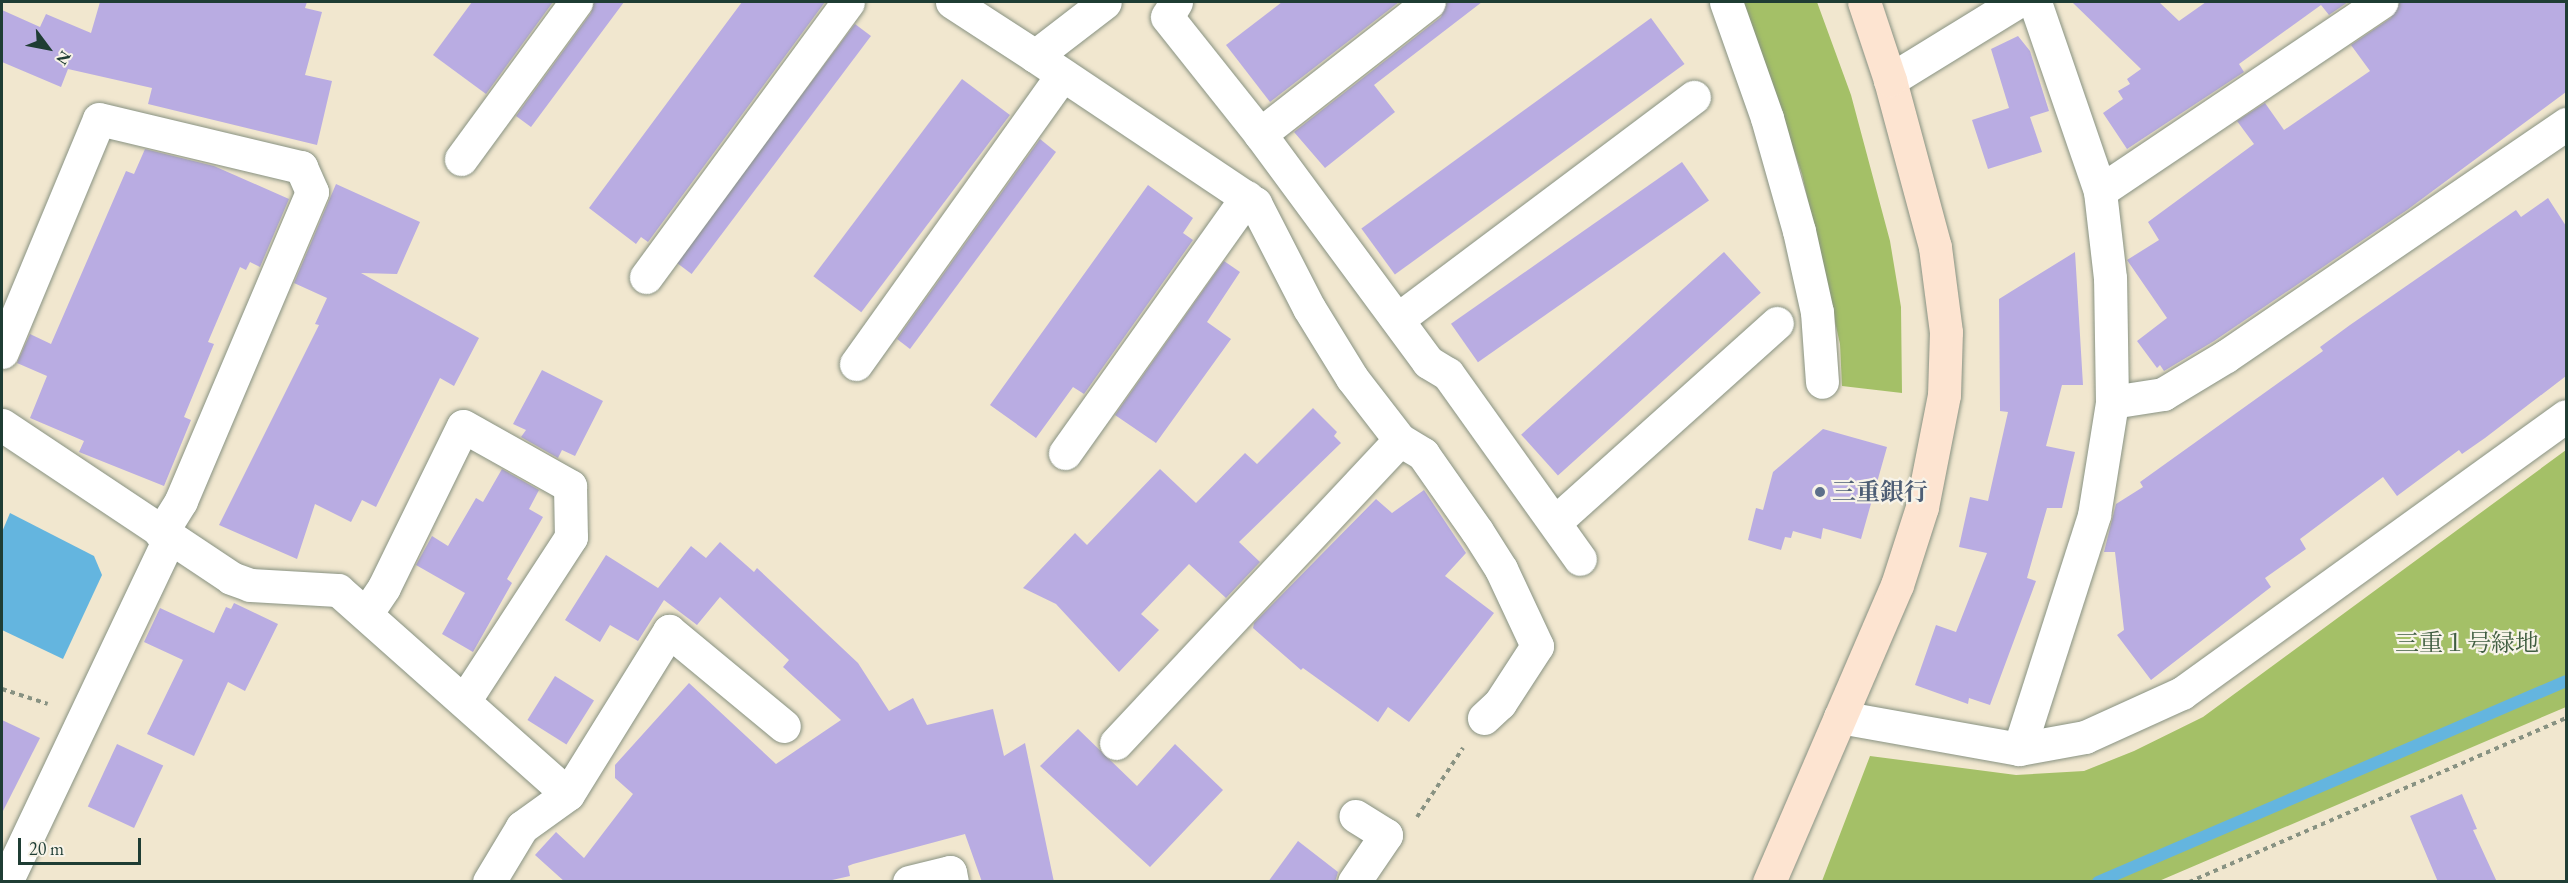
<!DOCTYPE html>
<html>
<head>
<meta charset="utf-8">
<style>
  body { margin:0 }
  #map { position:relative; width:2568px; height:883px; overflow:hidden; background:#f1e7cf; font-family:"EB Garamond","Noto Serif JP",serif }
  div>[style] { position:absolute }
  .green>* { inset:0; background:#a4c067 }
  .water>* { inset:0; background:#64b5df }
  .stream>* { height:12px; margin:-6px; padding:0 6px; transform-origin:6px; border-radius:6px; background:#64b5df }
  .building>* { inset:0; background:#b9ace2; transform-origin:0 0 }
  .path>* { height:4px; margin-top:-2px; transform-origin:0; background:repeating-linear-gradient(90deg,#889282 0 4.5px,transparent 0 9px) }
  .roads { filter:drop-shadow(0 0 2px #889282) drop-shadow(0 0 2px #889282) }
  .street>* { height:33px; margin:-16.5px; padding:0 16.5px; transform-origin:16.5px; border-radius:16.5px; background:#fff }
  .secondary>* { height:33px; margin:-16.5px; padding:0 16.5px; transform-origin:16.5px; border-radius:16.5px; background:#fde4d1 }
  .dots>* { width:16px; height:16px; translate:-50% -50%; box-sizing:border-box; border:3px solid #f7f3e8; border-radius:50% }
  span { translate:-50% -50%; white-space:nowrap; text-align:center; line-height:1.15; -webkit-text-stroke:4.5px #f7f3e8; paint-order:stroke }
  .service-label { font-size:24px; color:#4e5e75; font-weight:700 }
  .left { translate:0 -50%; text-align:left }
  .park-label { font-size:24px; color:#405e41 }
  .frame { position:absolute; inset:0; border:3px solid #1f3d34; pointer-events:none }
  .north { position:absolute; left:18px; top:18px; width:60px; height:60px; -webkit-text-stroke:4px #f7f3e8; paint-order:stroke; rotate:122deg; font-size:16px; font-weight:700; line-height:24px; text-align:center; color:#1f3d34 }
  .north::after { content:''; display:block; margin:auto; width:21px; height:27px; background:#1f3d34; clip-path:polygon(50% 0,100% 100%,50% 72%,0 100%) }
  .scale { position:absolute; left:18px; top:838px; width:123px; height:27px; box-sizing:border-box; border:3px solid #1f3d34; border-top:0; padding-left:8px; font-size:18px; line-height:21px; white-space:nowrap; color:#1f3d34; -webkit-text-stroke:4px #f7f3e8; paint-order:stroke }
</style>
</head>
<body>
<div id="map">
  <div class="green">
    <i style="clip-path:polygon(1742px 2px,1817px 2px,1851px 95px,1890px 241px,1901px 307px,1902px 393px,1842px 386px,1840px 344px,1802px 174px)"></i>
    <i style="clip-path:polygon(2566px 450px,2566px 707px,2159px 881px,1822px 881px,1870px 756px,2016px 775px,2084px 771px,2134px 751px,2203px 717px)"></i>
  </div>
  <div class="water">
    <i style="clip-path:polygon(10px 513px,94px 556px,102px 575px,63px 659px,2px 630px,2px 532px)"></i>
  </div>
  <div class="stream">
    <i style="left:2098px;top:882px;width:509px;rotate:-23.24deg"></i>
  </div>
  <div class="building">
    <i style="clip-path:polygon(100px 2px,307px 2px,305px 8px,322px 12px,305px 75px,332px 81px,317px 145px,148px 104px,152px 88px,68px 69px,61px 87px,2px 62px,2px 10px,40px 27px,46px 14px,91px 33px)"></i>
    <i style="clip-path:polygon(472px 2px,553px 2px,486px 94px,433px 55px)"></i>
    <i style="clip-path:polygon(594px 2px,624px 2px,531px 127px,516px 116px,591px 13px)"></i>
    <i style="clip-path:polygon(742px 2px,825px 2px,648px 242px,641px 237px,636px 244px,589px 208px)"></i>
    <i style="clip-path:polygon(1282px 2px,1399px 2px,1270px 102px,1226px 45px)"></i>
    <i style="clip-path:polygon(1447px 2px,1482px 2px,1374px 85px,1395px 112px,1325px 168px,1294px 132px,1441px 17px)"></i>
    <i style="clip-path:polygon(2072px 2px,2159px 2px,2179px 21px,2206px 2px,2348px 2px,2329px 15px,2321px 5px,2239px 64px,2244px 72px,2127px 149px,2103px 113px,2123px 99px,2118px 91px,2130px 84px,2127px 79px,2141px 69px)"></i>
    <i style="clip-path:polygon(2400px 2px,2566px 2px,2566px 92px,2407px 210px,2214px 341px,2164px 371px,2160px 365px,2157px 368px,2137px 341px,2167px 318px,2127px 260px,2159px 240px,2148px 222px,2254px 144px,2237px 121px,2265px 103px,2284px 130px,2370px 71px,2351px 45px,2391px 18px)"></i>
    <i style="left:1651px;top:18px;width:57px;height:358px;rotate:54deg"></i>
    <i style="left:855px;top:24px;width:20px;height:298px;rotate:37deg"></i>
    <i style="clip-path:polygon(2018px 36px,2030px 51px,2049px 111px,2030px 117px,2042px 152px,1988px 169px,1972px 120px,2009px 108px,1991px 49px)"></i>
    <i style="left:962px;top:79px;width:60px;height:247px;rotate:37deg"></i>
    <i style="clip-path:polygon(1040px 139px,1056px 152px,910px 349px,897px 339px)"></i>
    <i style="clip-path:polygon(145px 149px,214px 166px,289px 199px,260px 267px,250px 262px,246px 270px,240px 267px,208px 342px,214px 344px,184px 417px,191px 420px,164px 486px,79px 452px,84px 441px,30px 418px,47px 376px,17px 363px,30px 334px,51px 344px,126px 171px,134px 174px)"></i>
    <i style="left:1682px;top:162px;width:47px;height:282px;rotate:55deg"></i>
    <i style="clip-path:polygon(336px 184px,420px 222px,397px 274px,361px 273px,479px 338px,454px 386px,440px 378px,376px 507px,362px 500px,351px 522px,315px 504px,297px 559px,219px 525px,319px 325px,315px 324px,327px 298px,294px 283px)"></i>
    <i style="clip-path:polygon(1148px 185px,1193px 218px,1183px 233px,1193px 240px,1084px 394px,1073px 387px,1036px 438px,990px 405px)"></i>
    <i style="clip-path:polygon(2548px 198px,2566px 226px,2566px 376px,2485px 438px,2462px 454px,2459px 450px,2397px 496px,2383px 477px,2300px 539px,2306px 549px,2265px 578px,2271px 587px,2151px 680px,2117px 635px,2124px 630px,2115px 552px,2104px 552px,2116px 504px,2143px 487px,2140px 482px,2323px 351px,2320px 347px,2350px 325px,2516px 210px,2521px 217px)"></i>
    <i style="left:1724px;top:252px;width:55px;height:273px;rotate:48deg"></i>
    <i style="clip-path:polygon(2075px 252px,2083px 385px,2062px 385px,2046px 446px,2075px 452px,2062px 508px,2047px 508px,2027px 578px,2036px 581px,1990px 705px,1969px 698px,1968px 704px,1915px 685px,1936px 625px,1956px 632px,1987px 553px,1959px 547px,1970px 497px,1988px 501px,2008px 412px,2000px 411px,1999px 299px)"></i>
    <i style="clip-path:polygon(1224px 261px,1240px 272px,1207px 322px,1231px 339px,1156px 443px,1115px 415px)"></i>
    <i style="clip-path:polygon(542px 370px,603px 401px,575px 456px,562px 450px,558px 458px,521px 437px,526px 430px,513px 424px)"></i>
    <i style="clip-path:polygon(1313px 408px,1337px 432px,1334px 436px,1341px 443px,1239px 542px,1260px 562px,1226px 598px,1189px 564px,1141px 614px,1159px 630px,1119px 672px,1056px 604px,1023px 588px,1075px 533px,1087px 545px,1160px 469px,1196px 503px,1245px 453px,1257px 464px)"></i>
    <i style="clip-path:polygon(1823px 429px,1887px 447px,1861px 539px,1823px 528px,1821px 539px,1793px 531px,1791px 538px,1785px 537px,1781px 550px,1748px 540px,1756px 508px,1763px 510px,1773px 472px)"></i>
    <i style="clip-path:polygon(502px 469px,539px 490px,529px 509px,543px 517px,507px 579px,512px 583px,473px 652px,442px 634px,465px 593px,416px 565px,432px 536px,448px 546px,476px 498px,483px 502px)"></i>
    <i style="clip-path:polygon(1424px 490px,1466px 553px,1445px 576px,1494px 613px,1409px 722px,1388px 707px,1378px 722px,1303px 668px,1301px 670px,1253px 628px,1254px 623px,1376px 499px,1392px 513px)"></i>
    <i style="clip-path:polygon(720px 542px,754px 572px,757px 568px,858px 663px,889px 711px,913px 698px,927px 725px,993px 709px,1004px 756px,1025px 743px,1054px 882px,982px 882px,965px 834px,853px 864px,848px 866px,850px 876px,823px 882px,565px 882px,535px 855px,556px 832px,584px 858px,633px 794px,615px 778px,615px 765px,689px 683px,776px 764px,841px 720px,783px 667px,789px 660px,720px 597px,697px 625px,664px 600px,638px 641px,610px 625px,600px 642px,565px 620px,606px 555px,658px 588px,691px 546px,706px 558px)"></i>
    <i style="clip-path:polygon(234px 603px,278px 624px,245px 691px,228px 682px,194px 756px,147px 734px,183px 660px,144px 642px,160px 608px,214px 633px,226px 607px,231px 609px)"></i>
    <i style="left:555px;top:676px;width:46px;height:52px;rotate:32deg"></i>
    <i style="clip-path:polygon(2px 720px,40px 738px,2px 813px)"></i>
    <i style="clip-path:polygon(1078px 729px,1137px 786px,1175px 744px,1223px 790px,1150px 867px,1040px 766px)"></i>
    <i style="left:117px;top:744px;width:51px;height:69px;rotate:25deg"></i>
    <i style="clip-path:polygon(2462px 794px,2477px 829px,2473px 830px,2497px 882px,2438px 882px,2410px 816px)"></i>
    <i style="clip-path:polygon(1298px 841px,1338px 872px,1335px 882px,1268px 882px)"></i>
  </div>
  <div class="path">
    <i style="left:2px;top:689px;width:48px;rotate:18.1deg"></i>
    <i style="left:1417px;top:817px;width:83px;rotate:-56.3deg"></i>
    <i style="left:2189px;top:882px;width:411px;rotate:-23.5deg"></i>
  </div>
  <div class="roads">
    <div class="street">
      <i style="left:952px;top:2px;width:99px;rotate:33deg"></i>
      <i style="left:1035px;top:56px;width:88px;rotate:-37.6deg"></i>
      <i style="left:1176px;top:2px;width:17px;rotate:121deg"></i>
      <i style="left:1167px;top:17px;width:149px;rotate:51.5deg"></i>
      <i style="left:1260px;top:134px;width:283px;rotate:53.6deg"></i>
      <i style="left:1428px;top:362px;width:23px;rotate:31deg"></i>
      <i style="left:1448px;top:374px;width:227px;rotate:54.5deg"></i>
      <i style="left:1726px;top:2px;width:123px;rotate:70.5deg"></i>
      <i style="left:1767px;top:118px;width:117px;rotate:74.2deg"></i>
      <i style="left:1799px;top:231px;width:83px;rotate:77.5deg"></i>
      <i style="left:1817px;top:312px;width:70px;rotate:85.9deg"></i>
      <i style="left:1035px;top:56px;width:265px;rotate:33.8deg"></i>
      <i style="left:1255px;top:203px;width:118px;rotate:62.8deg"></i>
      <i style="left:1309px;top:308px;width:82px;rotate:58.4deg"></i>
      <i style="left:1352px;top:378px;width:78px;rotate:52.3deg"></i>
      <i style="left:1400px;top:440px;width:27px;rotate:31deg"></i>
      <i style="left:1423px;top:454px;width:94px;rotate:55deg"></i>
      <i style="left:1477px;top:531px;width:45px;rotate:57.7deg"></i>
      <i style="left:1501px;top:569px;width:85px;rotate:64.9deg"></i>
      <i style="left:1537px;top:646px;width:68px;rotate:123deg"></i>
      <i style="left:1500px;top:703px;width:22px;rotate:137deg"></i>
      <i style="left:1890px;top:80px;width:149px;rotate:-31.6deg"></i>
      <i style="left:1260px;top:134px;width:214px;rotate:-38deg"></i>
      <i style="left:461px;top:159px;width:195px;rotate:-53.8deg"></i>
      <i style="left:2100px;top:191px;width:339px;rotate:-33.9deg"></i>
      <i style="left:646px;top:277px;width:341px;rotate:-53.7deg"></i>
      <i style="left:1398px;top:319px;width:370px;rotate:-36.9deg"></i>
      <i style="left:2px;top:352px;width:252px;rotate:-67.4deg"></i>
      <i style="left:99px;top:119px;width:208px;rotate:13.4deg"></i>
      <i style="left:301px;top:167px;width:27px;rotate:66deg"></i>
      <i style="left:312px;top:192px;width:336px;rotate:113deg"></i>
      <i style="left:181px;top:501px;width:38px;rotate:122deg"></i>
      <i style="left:856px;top:364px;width:355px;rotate:-54.5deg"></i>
      <i style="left:2112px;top:402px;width:52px;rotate:-8.9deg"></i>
      <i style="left:2163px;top:394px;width:74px;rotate:-31.1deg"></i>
      <i style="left:2226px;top:356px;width:412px;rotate:-34.3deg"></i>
      <i style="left:2px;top:425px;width:275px;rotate:33.7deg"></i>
      <i style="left:231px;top:578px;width:20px;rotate:20deg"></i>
      <i style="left:250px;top:585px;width:88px;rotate:3.3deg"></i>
      <i style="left:338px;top:590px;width:307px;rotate:41.6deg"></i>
      <i style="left:568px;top:794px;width:57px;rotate:144.3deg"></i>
      <i style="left:522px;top:827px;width:64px;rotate:121deg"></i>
      <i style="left:1065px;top:453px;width:314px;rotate:-54.6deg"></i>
      <i style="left:1555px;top:522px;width:298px;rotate:-41.9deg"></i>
      <i style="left:366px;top:614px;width:32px;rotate:-56deg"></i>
      <i style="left:384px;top:587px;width:179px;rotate:-63.9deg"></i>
      <i style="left:463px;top:426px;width:123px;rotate:29.3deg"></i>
      <i style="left:570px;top:486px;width:51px;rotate:88.9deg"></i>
      <i style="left:571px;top:537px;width:196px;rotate:123.1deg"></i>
      <i style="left:1840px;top:717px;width:182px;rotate:10.1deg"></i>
      <i style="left:2019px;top:749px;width:67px;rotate:-10.3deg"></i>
      <i style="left:2085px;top:737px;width:107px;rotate:-24.4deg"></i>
      <i style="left:2182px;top:693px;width:473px;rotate:-35.8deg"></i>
      <i style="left:1116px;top:743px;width:415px;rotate:-46.9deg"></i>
      <i style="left:2019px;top:749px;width:246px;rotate:-72.2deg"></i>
      <i style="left:2094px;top:515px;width:114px;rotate:-80.9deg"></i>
      <i style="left:2112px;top:402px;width:124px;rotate:-90.9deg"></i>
      <i style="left:2110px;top:278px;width:88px;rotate:-96.6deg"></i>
      <i style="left:2100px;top:191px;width:200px;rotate:-109deg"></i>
      <i style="left:568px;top:794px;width:192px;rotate:-58.2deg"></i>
      <i style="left:669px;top:631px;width:149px;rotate:39.6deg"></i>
      <i style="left:6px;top:882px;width:380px;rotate:-64.6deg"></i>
      <i style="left:909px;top:882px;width:42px;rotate:-13.7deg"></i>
      <i style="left:950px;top:872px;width:10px;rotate:79deg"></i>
      <i style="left:1354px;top:882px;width:57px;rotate:-55.8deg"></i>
      <i style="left:1386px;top:835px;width:36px;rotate:-148deg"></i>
    </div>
    <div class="secondary">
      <i style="left:1769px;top:882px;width:323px;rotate:-66.7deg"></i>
      <i style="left:1897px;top:585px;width:82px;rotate:-72.2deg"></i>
      <i style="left:1922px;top:507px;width:114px;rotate:-78.9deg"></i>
      <i style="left:1944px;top:395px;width:63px;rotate:-88.2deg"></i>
      <i style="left:1946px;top:332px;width:86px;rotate:-97.4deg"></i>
      <i style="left:1935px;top:247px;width:173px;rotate:-105.1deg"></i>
      <i style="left:1890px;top:80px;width:82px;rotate:-108.4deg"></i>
    </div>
  </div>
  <div class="dots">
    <i style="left:1820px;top:492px;background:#5c6f8a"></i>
  </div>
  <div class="service-label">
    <span class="left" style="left:1832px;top:492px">三重銀行</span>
  </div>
  <div class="park-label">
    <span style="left:2467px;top:643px">三重１号緑地</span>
  </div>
  <div class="frame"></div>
  <div class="north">N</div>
  <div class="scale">20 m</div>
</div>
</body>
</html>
